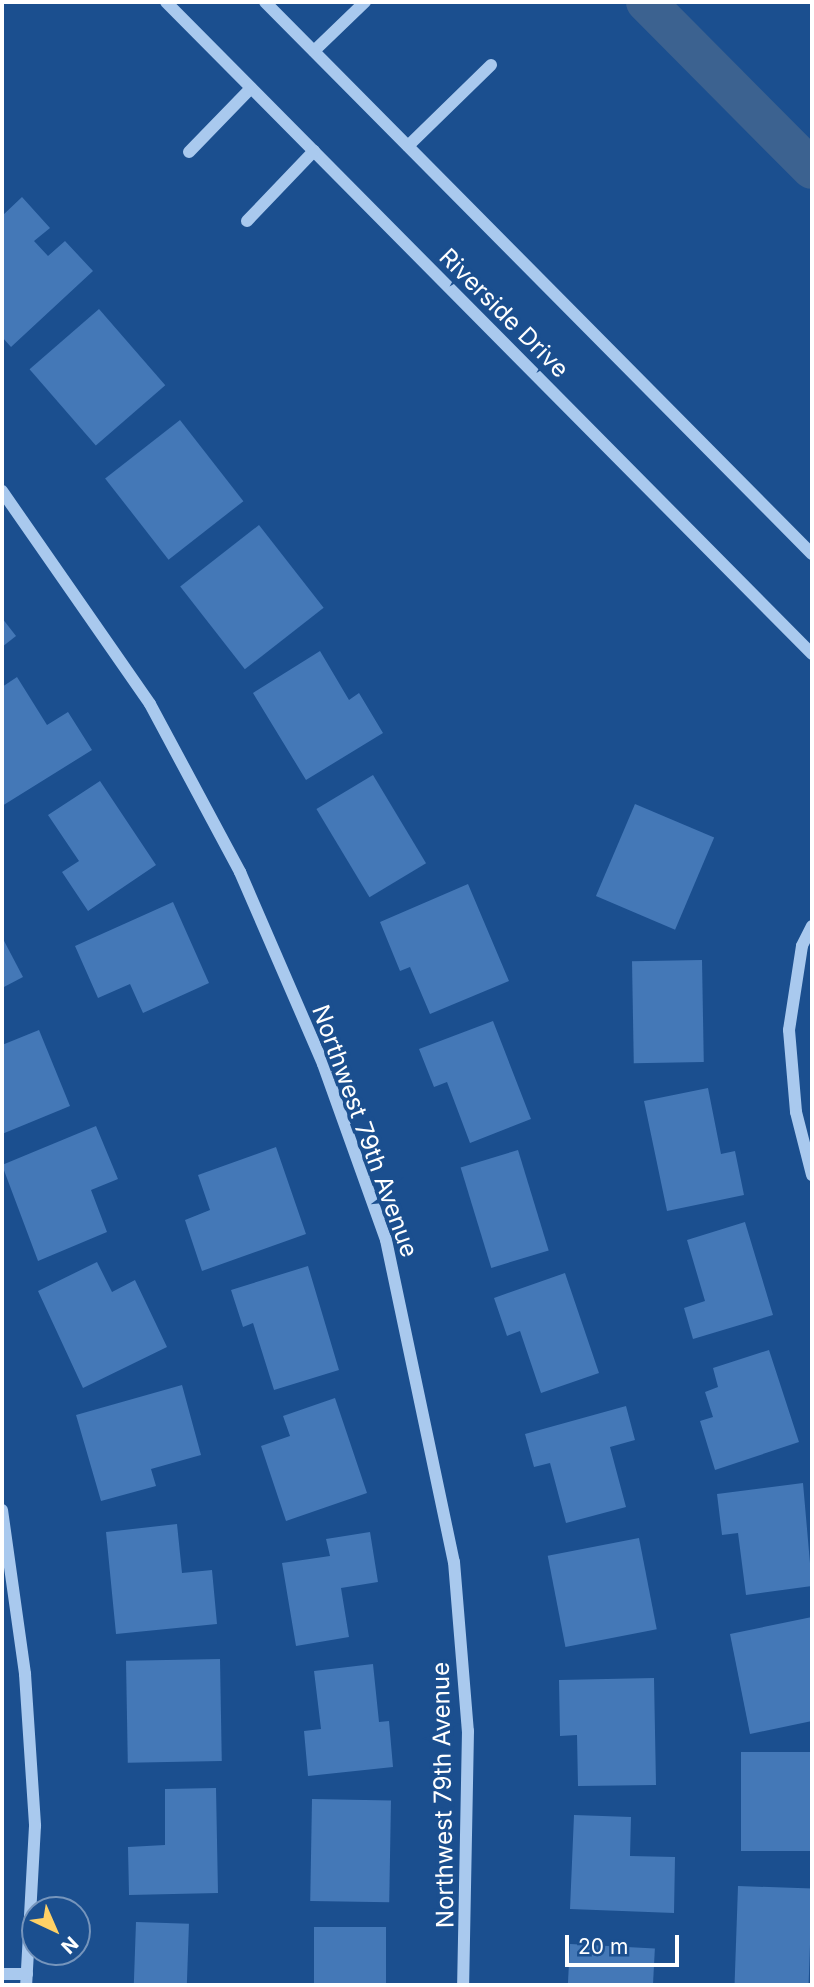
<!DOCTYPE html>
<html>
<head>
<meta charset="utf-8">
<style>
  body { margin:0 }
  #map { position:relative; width:814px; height:1987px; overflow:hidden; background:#1b4f8f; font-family:Inter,sans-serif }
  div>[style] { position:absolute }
  .canal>* { height:40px; margin:-20px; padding:0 20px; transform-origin:20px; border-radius:20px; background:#3c6290 }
  .building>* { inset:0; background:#4478b7; transform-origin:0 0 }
  .minor>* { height:12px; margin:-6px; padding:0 6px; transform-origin:6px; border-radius:6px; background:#a9c9ee }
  span { translate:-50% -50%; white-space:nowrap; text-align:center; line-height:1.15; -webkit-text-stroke:7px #1b4f8f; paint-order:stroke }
  .street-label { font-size:24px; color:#fff }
  .frame { position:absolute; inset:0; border:4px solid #fff; pointer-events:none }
  .north { position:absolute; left:21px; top:1896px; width:70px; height:70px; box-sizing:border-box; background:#1b4f8f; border:2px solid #7695bc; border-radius:50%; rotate:136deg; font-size:19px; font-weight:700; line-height:28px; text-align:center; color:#fff }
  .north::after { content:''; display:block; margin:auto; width:24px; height:32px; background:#ffd166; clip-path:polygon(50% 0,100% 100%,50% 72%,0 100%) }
  .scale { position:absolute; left:565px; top:1935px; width:114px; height:32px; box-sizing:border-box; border:4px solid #fff; border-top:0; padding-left:9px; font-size:21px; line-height:24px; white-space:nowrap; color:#fff; -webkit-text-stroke:5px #1b4f8f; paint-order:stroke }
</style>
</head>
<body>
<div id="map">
  <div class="canal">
    <i style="left:646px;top:2px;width:235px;rotate:45.2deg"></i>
  </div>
  <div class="building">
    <i style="clip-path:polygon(22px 197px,50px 228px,34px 241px,48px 256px,65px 241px,93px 271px,11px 347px,2px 337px,2px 216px)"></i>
    <i style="left:99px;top:309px;width:101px;height:92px;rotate:49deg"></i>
    <i style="left:180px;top:420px;width:103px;height:95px;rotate:52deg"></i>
    <i style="left:259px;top:525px;width:105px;height:100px;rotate:52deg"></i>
    <i style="clip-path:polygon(2px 618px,16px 636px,2px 647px)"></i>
    <i style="clip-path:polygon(320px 651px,349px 700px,359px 693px,383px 733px,306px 780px,253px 693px)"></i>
    <i style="clip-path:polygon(17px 677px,47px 725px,68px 712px,92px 750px,2px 806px,2px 687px)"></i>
    <i style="left:373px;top:775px;width:103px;height:66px;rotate:59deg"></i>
    <i style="clip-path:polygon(100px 781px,156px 865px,88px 911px,62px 872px,79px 861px,48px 815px)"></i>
    <i style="left:635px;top:804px;width:86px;height:100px;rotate:23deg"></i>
    <i style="clip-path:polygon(468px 884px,509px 981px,430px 1014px,410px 967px,400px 971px,380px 922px)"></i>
    <i style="clip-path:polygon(173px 902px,209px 983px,143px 1013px,130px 984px,98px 998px,75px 946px)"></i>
    <i style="clip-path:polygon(2px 937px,23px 977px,2px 988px)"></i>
    <i style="left:702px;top:960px;width:102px;height:70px;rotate:89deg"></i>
    <i style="clip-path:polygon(493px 1021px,531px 1119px,470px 1143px,447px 1082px,434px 1087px,419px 1049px)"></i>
    <i style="clip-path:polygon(39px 1030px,70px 1106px,2px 1134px,2px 1045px)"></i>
    <i style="clip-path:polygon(708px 1088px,721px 1154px,735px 1151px,744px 1195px,667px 1211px,644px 1101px)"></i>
    <i style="clip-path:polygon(96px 1126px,118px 1179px,91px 1190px,107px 1232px,38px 1261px,2px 1165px)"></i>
    <i style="clip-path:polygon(276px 1147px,306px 1234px,202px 1271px,185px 1220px,210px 1210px,198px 1175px)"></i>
    <i style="left:518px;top:1150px;width:105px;height:60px;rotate:73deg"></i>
    <i style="clip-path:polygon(745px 1222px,773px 1315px,693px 1339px,684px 1308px,705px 1301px,687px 1240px)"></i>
    <i style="clip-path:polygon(97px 1262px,112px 1292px,135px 1280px,167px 1347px,83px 1388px,38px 1291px)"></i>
    <i style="clip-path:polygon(308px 1266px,339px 1370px,274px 1390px,253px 1323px,243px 1327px,231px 1290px)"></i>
    <i style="clip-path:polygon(565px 1273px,599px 1373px,541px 1393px,520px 1331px,507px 1336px,494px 1298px)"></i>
    <i style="clip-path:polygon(769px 1350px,799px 1442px,715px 1470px,700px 1421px,713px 1417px,705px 1392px,718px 1387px,713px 1368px)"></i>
    <i style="clip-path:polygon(182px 1385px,201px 1455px,151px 1469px,156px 1486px,101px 1501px,76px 1415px)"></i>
    <i style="clip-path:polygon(335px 1398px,367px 1493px,286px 1521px,261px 1446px,290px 1436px,283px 1416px)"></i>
    <i style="clip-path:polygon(626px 1406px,635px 1440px,610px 1447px,626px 1507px,566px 1523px,550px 1463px,534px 1467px,525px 1434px)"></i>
    <i style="clip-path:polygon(803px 1483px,812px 1586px,746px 1595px,738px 1533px,722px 1535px,717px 1494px)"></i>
    <i style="clip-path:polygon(177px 1524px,182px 1573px,212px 1570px,217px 1624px,116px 1634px,106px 1532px)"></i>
    <i style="clip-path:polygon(370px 1532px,378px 1582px,341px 1588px,349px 1637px,296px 1646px,282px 1563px,330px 1556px,326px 1539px)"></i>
    <i style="left:639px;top:1538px;width:93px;height:93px;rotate:79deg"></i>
    <i style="clip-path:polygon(812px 1617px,812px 1721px,750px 1734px,730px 1634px)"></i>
    <i style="left:220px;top:1659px;width:102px;height:94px;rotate:89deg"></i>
    <i style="clip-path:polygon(373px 1664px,379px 1722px,389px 1721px,393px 1767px,308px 1776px,304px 1731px,321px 1729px,314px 1671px)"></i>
    <i style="clip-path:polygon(654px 1678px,656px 1785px,578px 1786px,577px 1735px,560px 1736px,559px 1680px)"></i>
    <i style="left:812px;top:1752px;width:99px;height:71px;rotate:90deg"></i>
    <i style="clip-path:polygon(216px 1788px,218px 1893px,129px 1895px,128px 1847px,165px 1845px,165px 1789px)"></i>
    <i style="left:312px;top:1799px;width:79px;height:102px;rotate:1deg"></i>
    <i style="clip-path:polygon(574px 1815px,631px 1817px,630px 1856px,675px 1857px,674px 1913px,570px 1909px)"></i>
    <i style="left:738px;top:1886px;width:74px;height:99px;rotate:2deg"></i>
    <i style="left:136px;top:1922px;width:53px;height:63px;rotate:2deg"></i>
    <i style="left:386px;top:1927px;width:58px;height:72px;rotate:90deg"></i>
    <i style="left:570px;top:1944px;width:85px;height:41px;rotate:3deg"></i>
  </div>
  <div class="minor">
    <i style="left:166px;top:2px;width:918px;rotate:45.26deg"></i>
    <i style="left:265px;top:2px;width:777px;rotate:45.26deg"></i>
    <i style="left:314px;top:51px;width:71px;rotate:-43.9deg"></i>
    <i style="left:408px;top:146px;width:116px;rotate:-44.3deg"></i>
    <i style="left:189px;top:152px;width:89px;rotate:-45.9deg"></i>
    <i style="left:247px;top:221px;width:97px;rotate:-46.3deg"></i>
    <i style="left:2px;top:491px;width:259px;rotate:55.2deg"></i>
    <i style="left:150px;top:704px;width:191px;rotate:61.8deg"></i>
    <i style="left:240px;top:872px;width:209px;rotate:66.6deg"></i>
    <i style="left:323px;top:1064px;width:187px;rotate:70.3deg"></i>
    <i style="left:386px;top:1240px;width:329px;rotate:78.1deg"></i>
    <i style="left:454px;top:1562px;width:170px;rotate:85.3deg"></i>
    <i style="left:468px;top:1731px;width:254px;rotate:91.1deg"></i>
    <i style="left:812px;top:926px;width:22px;rotate:117deg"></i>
    <i style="left:802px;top:946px;width:85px;rotate:98.8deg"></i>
    <i style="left:789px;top:1030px;width:82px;rotate:85.1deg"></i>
    <i style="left:796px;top:1112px;width:65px;rotate:75.7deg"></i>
    <i style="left:2px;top:1510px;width:166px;rotate:82deg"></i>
    <i style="left:25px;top:1674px;width:152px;rotate:86.2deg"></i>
    <i style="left:35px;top:1826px;width:159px;rotate:93.2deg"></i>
    <i style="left:2px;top:1974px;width:25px"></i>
  </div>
  <div class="street-label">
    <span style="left:504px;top:313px;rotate:45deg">Riverside Drive</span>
    <span style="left:365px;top:1131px;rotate:70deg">Northwest 79th Avenue</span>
    <span style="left:443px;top:1795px;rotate:-91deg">Northwest 79th Avenue</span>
  </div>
  <div class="frame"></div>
  <div class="north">N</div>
  <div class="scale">20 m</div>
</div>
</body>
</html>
